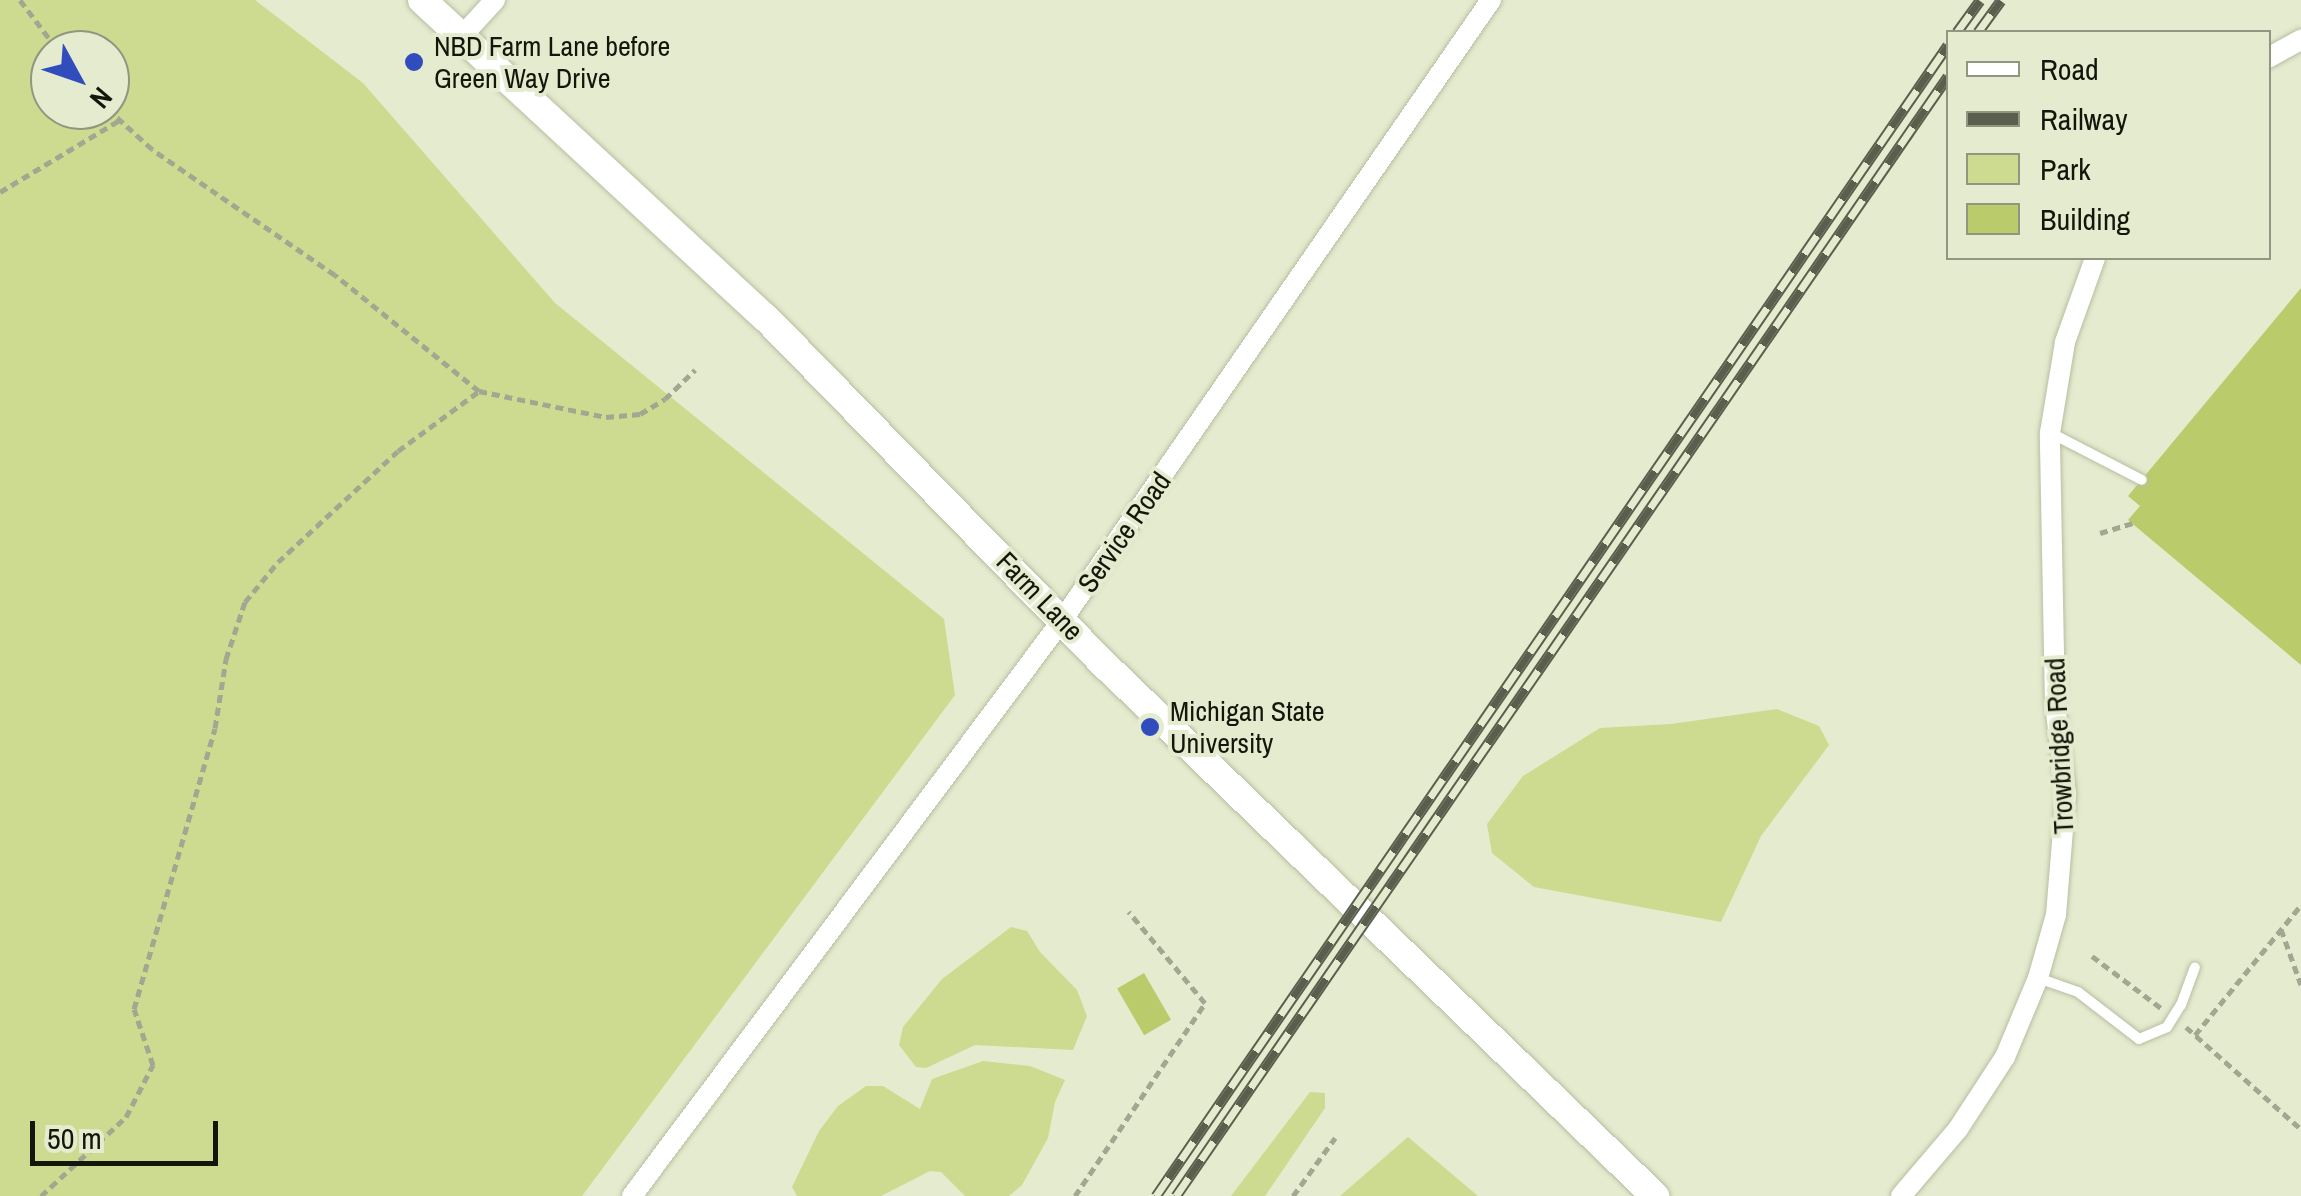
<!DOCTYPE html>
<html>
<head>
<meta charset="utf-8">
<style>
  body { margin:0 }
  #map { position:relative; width:2301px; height:1196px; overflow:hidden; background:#e4ebce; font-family:"Archivo Narrow",sans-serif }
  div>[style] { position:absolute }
  .green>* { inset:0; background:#ccdb8f }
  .building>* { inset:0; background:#bacb6c; transform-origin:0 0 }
  .path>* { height:5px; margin-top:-2.5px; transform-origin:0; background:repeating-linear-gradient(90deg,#a1a790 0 8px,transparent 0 13px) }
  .roads { filter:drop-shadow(0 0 2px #b7bea2) drop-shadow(0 0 2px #b7bea2) }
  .lane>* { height:10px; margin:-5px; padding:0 5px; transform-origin:5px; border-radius:5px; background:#fff }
  .street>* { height:20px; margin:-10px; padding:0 10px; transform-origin:10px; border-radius:10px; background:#fff }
  .secondary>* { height:28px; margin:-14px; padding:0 14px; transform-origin:14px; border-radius:14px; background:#fff }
  .rail>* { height:11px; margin-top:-5.5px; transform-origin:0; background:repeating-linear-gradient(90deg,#e4ebce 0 22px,#5a5e4d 0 44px); box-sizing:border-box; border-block:2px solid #5a5e4d }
  .dots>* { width:28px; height:28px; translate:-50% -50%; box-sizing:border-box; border:5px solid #e4ebce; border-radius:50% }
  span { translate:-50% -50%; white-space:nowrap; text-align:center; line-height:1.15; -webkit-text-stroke:8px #e4ebce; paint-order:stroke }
  .poi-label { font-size:28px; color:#14160c }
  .left { translate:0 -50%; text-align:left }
  .street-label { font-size:28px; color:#14160c }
  .legend { position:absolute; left:1946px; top:30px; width:325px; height:230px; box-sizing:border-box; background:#e4ebce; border:2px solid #919680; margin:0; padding:12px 18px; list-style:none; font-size:30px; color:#14160c }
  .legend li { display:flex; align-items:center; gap:20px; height:50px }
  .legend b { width:50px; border:2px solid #919680 }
  .north { position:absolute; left:30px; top:30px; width:100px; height:100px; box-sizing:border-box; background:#e4ebce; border:2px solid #919680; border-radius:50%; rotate:130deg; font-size:28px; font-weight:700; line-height:40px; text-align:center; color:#14160c }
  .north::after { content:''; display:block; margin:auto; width:35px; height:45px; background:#304cbd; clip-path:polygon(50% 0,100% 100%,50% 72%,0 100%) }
  .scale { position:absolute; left:30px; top:1121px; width:188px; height:45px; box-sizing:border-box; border:5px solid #14160c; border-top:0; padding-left:12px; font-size:30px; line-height:35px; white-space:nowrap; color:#14160c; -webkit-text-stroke:8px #e4ebce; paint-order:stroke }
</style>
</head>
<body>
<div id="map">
  <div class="green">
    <i style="clip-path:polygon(evenodd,0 0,255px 0,363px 83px,555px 303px,944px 619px,955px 695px,582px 1196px,0 1196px,0 0,50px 50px,110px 50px,110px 110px,50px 110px,50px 50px)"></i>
    <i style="clip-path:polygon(1777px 709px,1819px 726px,1829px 745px,1761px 836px,1721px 922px,1534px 887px,1492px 853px,1487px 824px,1523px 776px,1600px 728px,1671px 724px)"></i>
    <i style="clip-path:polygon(1011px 927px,1027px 931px,1040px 952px,1077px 990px,1087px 1016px,1073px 1050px,975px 1045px,926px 1068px,916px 1067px,899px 1045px,903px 1027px,942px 979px)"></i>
    <i style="clip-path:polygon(983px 1061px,1030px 1066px,1065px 1080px,1055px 1102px,1048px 1138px,1022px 1185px,1009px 1196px,965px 1196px,941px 1172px,930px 1171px,881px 1196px,797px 1196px,792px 1187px,819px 1131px,838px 1106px,866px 1086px,883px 1086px,920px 1109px,932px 1079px)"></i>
    <i style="clip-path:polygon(1310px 1092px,1325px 1093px,1325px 1108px,1265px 1196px,1231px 1196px)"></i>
    <i style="clip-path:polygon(1408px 1137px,1478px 1196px,1340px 1196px)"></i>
  </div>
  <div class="building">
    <i style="clip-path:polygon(2301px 288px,2301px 665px,2128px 520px,2140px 506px,2128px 496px)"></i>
    <i style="left:1144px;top:973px;width:54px;height:31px;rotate:60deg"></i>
  </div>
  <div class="path">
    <i style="left:20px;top:0;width:63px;rotate:52.8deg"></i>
    <i style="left:0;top:192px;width:138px;rotate:-31deg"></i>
    <i style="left:479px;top:391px;width:130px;rotate:11.6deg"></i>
    <i style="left:606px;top:417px;width:34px;rotate:-5deg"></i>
    <i style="left:640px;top:414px;width:29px;rotate:-31deg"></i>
    <i style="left:665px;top:399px;width:42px;rotate:-44deg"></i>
    <i style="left:2100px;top:533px;width:34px;rotate:-17deg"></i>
    <i style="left:2281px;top:929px;width:59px;rotate:70.3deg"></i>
    <i style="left:2092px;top:956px;width:86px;rotate:37deg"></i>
    <i style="left:2186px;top:1027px;width:154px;rotate:41.6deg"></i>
    <i style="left:2195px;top:1035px;width:168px;rotate:-50.8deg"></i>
    <i style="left:41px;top:1196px;width:116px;rotate:-42.9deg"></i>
    <i style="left:126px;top:1117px;width:59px;rotate:-62.6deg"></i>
    <i style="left:153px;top:1065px;width:59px;rotate:-108.7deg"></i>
    <i style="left:134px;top:1009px;width:292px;rotate:-73.9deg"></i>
    <i style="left:215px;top:728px;width:70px;rotate:-80.9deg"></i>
    <i style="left:226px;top:659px;width:60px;rotate:-71.6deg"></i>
    <i style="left:245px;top:602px;width:52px;rotate:-50.5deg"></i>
    <i style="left:278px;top:562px;width:163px;rotate:-42.8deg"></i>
    <i style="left:398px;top:451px;width:101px;rotate:-36.5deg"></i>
    <i style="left:479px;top:391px;width:185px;rotate:-141.1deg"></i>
    <i style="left:335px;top:275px;width:222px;rotate:-145.5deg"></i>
    <i style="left:152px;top:149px;width:58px;rotate:-137.8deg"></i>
    <i style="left:1075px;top:1196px;width:233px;rotate:-56deg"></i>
    <i style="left:1205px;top:1003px;width:119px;rotate:-129.9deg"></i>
    <i style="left:1293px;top:1196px;width:72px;rotate:-54.1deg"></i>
  </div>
  <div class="roads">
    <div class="lane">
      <i style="left:2051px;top:433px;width:102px;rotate:27.3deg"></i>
      <i style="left:2038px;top:978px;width:42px;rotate:19.3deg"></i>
      <i style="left:2078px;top:992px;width:77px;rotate:37.6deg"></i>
      <i style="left:2139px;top:1039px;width:30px;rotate:-23deg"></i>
      <i style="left:2167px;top:1027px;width:26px;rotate:-58deg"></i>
      <i style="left:2181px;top:1005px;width:40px;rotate:-69.8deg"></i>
    </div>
    <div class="street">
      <i style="left:462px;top:36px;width:49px;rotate:-47.5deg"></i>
      <i style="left:2268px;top:58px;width:38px;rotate:-29deg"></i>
      <i style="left:632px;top:1196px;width:720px;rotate:-53.24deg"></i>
      <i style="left:1063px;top:619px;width:753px;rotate:-55.34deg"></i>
      <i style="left:1901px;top:1196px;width:88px;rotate:-49.6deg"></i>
      <i style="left:1958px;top:1129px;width:86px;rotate:-56.9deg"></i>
      <i style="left:2005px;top:1057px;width:86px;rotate:-67.3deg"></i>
      <i style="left:2038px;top:978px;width:66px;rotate:-74.1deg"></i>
      <i style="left:2056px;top:915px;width:121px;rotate:-85.3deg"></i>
      <i style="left:2066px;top:794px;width:90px;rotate:-97deg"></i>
      <i style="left:2055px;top:705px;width:272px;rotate:-91.1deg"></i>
      <i style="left:2050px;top:433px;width:92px;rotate:-80.6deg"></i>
      <i style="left:2065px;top:342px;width:89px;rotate:-70.3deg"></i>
    </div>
    <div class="secondary">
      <i style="left:422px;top:0;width:468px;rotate:42.8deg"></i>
      <i style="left:766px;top:318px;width:488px;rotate:45.7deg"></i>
      <i style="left:1107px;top:667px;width:762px;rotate:43.99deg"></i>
    </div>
  </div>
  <div class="rail">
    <i style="left:1957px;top:32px;width:39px;rotate:-54deg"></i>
    <i style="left:1978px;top:32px;width:39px;rotate:-54deg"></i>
    <i style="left:1156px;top:1196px;width:1397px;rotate:-55.47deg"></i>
    <i style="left:1176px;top:1196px;width:1360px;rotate:-55.42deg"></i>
  </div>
  <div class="dots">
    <i style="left:414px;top:62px;background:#304cbd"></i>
    <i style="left:1150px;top:727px;background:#304cbd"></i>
  </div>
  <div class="poi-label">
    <span class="left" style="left:434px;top:62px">NBD Farm Lane before<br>Green Way Drive</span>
    <span class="left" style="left:1170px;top:727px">Michigan State<br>University</span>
  </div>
  <div class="street-label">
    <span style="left:1124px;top:532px;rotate:-55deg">Service Road</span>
    <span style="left:1040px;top:596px;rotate:46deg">Farm Lane</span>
    <span style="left:2059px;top:746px;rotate:-93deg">Trowbridge Road</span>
  </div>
  <ul class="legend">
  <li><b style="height:12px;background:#fff"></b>Road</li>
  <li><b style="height:12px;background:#5a5e4d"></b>Railway</li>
  <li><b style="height:28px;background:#ccdb8f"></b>Park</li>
  <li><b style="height:28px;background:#bacb6c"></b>Building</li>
  </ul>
  <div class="north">N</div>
  <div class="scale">50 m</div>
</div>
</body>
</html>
